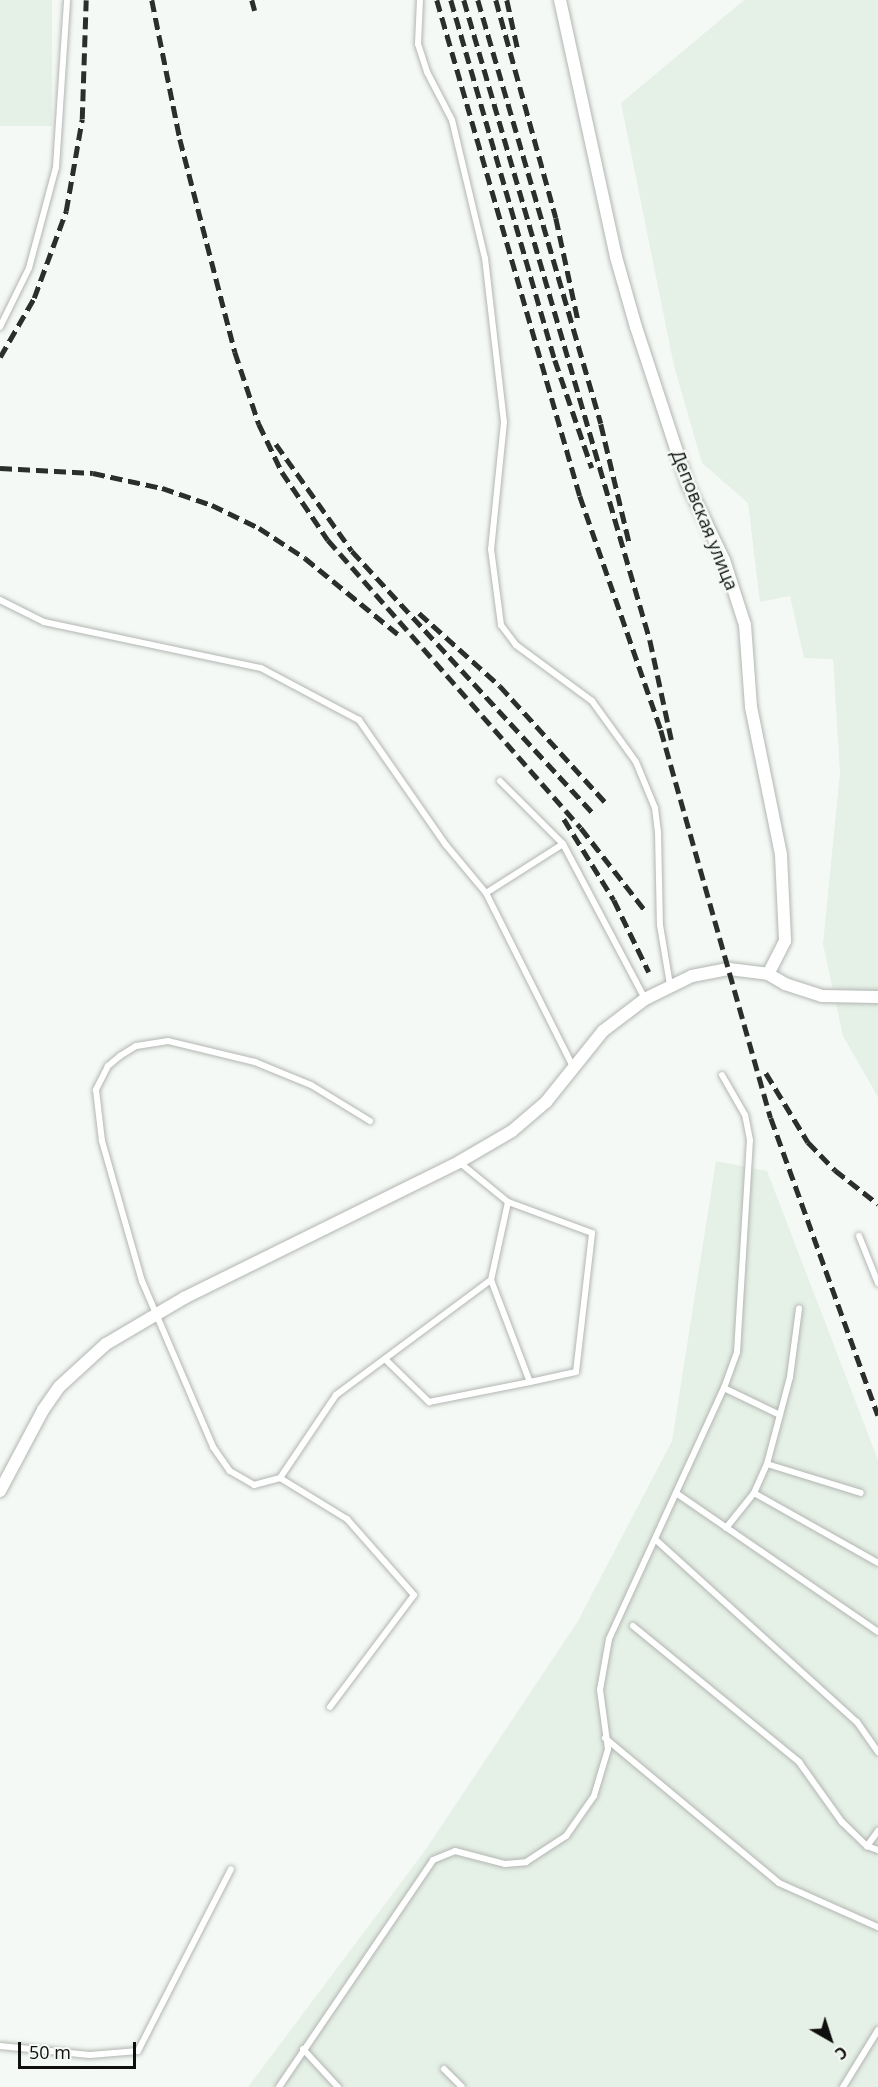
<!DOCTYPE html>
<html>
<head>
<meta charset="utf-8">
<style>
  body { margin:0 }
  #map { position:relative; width:878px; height:2087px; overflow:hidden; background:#f5f9f5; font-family:"Open Sans",sans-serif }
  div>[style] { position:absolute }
  .built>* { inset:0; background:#e5f0e6; transform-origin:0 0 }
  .roads { filter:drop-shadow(0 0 2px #b2b6b2) drop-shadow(0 0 2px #b2b6b2) }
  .lane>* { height:6px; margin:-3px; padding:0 3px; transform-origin:3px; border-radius:3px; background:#fff }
  .street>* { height:12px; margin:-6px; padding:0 6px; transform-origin:6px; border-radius:6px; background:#fff }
  .rail>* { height:4.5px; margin-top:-2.25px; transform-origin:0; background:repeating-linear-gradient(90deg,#2c2e2c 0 12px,transparent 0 18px) }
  span { translate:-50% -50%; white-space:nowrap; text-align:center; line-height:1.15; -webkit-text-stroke:5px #f5f9f5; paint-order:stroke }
  .street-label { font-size:18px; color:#0e0f0e }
  .north { position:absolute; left:800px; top:2009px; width:60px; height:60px; -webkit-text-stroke:4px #f5f9f5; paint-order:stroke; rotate:141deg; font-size:16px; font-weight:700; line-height:24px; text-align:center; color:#0e0f0e }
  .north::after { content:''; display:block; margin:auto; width:21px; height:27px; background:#0e0f0e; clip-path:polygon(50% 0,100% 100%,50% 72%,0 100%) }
  .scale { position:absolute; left:18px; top:2042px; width:118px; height:27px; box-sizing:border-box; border:3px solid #0e0f0e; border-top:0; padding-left:8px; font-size:18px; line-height:21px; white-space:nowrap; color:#0e0f0e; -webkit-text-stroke:4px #f5f9f5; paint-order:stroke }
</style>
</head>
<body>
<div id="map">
  <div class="built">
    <i style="left:0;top:0;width:52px;height:126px"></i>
    <i style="clip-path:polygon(744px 0,878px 0,878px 1097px,843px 1036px,823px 944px,840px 772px,833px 659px,804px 658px,790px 596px,760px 602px,748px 503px,702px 463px,674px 366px,621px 103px)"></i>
    <i style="clip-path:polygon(716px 1161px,767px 1171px,878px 1460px,878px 2087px,248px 2087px,424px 1852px,578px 1621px,672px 1441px)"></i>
  </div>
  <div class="roads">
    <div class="lane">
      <i style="left:420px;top:0;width:44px;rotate:92.6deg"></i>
      <i style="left:418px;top:44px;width:29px;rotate:72deg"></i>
      <i style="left:427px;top:72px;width:54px;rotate:62.5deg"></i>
      <i style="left:452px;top:120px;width:142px;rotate:76.6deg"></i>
      <i style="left:485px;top:258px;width:165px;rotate:83.4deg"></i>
      <i style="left:504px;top:422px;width:128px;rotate:95.8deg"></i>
      <i style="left:491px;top:549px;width:77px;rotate:82.5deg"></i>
      <i style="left:501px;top:625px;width:25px;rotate:53deg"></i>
      <i style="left:516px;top:645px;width:94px;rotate:36.4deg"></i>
      <i style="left:592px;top:701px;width:75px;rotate:54.2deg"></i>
      <i style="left:636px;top:762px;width:50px;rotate:67.6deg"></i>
      <i style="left:655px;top:808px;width:24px;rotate:83deg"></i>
      <i style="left:658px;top:832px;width:93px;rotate:88.8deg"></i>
      <i style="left:660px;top:925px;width:61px;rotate:80.5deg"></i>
      <i style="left:0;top:327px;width:66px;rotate:-63.8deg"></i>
      <i style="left:29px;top:268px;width:105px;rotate:-75deg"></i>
      <i style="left:56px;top:167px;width:167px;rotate:-86.2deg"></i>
      <i style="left:0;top:600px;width:49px;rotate:26.6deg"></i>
      <i style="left:44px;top:622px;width:222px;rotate:12deg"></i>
      <i style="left:261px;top:668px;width:111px;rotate:28deg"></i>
      <i style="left:359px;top:720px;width:152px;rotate:55.2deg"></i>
      <i style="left:446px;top:845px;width:62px;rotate:50.2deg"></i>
      <i style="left:486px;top:893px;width:197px;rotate:63.4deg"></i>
      <i style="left:500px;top:781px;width:89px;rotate:45deg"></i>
      <i style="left:563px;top:844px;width:175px;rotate:62.1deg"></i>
      <i style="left:486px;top:893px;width:91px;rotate:-32.5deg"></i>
      <i style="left:370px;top:1121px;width:69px;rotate:-148.6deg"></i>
      <i style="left:311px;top:1085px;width:61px;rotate:-157.7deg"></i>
      <i style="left:255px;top:1062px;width:89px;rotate:-166.4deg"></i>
      <i style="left:168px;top:1041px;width:32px;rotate:171deg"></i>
      <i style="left:136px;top:1046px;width:19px;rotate:148deg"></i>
      <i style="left:120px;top:1056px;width:16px;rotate:140deg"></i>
      <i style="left:108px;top:1066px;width:27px;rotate:117deg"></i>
      <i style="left:96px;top:1090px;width:51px;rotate:83.3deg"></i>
      <i style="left:102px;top:1141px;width:146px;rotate:74.1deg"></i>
      <i style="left:142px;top:1281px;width:181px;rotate:66.8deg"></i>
      <i style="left:213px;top:1447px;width:29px;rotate:55deg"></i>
      <i style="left:230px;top:1471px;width:28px;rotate:30deg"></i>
      <i style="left:254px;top:1485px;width:27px;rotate:-15deg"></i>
      <i style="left:280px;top:1478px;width:100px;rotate:-56deg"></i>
      <i style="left:336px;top:1395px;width:193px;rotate:-36.6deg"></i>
      <i style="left:491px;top:1280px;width:80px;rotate:-77.7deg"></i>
      <i style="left:508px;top:1202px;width:63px;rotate:-140.8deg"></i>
      <i style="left:859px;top:1236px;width:51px;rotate:68deg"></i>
      <i style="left:491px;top:1280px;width:109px;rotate:69.1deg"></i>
      <i style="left:530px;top:1382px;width:47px;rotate:-12.3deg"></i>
      <i style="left:576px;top:1372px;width:140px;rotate:-83.4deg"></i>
      <i style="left:592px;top:1233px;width:90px;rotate:-159.7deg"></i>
      <i style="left:385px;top:1359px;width:62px;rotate:44.3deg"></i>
      <i style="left:429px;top:1402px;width:103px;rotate:-11.2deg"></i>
      <i style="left:724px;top:1388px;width:62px;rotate:25.7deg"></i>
      <i style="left:767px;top:1464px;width:98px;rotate:17.1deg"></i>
      <i style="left:280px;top:1478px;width:79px;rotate:31.5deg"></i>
      <i style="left:347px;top:1519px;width:101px;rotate:48.6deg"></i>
      <i style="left:414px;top:1595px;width:140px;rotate:126.9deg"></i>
      <i style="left:676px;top:1493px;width:245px;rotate:34.5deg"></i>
      <i style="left:754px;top:1493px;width:142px;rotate:29.4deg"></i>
      <i style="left:726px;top:1528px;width:45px;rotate:-51.3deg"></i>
      <i style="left:754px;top:1493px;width:32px;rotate:-66deg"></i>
      <i style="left:767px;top:1464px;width:90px;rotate:-75.2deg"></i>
      <i style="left:790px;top:1377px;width:69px;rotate:-82.5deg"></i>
      <i style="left:656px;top:1540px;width:271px;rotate:42.2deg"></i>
      <i style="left:857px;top:1722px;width:37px;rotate:55deg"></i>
      <i style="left:633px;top:1626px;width:215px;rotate:39.3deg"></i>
      <i style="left:799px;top:1762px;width:74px;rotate:54.4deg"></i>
      <i style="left:842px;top:1822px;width:35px;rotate:44deg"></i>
      <i style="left:605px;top:1738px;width:226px;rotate:39.8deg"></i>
      <i style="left:779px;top:1883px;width:108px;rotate:24deg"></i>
      <i style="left:878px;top:1831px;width:19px;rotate:126deg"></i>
      <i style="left:867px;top:1846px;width:12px;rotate:20deg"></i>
      <i style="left:0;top:2046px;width:90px;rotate:5.7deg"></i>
      <i style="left:90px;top:2055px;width:48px;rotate:-4.8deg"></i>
      <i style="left:138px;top:2051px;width:204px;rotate:-62.9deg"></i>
      <i style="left:303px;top:2049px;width:52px;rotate:47.4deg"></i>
      <i style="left:444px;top:2069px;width:25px;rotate:45deg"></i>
      <i style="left:279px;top:2087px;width:274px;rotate:-55.8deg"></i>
      <i style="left:433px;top:1860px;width:24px;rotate:-22deg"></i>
      <i style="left:455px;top:1851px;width:52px;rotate:14.6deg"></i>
      <i style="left:505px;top:1864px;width:21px;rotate:-5deg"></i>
      <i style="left:526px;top:1862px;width:48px;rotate:-33deg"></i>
      <i style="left:566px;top:1836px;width:49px;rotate:-55deg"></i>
      <i style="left:594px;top:1796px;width:49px;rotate:-73.4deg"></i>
      <i style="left:608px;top:1749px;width:60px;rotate:-97.7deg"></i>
      <i style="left:600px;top:1690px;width:52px;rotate:-80deg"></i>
      <i style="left:609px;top:1639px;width:276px;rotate:-65.4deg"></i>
      <i style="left:724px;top:1388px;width:38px;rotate:-70deg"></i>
      <i style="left:737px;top:1352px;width:212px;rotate:-86.5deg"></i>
      <i style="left:750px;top:1140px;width:25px;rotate:-101deg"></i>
      <i style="left:745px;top:1115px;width:46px;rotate:-119.9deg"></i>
      <i style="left:843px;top:2087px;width:67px;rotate:-58.4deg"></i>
    </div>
    <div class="street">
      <i style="left:560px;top:0;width:263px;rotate:77.7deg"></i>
      <i style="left:616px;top:257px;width:73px;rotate:74.1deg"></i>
      <i style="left:636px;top:327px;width:166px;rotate:71.8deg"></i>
      <i style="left:688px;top:485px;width:83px;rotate:64.4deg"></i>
      <i style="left:724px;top:560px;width:68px;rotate:72.1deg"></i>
      <i style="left:745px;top:625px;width:82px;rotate:85.8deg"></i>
      <i style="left:751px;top:707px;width:151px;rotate:78.5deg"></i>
      <i style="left:781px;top:855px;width:86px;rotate:87.3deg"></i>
      <i style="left:785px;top:941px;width:37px;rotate:117deg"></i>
      <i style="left:0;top:1491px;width:92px;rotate:-62deg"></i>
      <i style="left:43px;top:1410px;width:28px;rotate:-55deg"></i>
      <i style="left:59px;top:1387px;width:64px;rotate:-42.5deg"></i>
      <i style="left:106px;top:1344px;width:91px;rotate:-30.5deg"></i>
      <i style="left:184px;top:1298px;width:307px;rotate:-26.3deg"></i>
      <i style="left:459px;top:1162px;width:61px;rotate:-30.3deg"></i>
      <i style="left:512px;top:1131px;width:45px;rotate:-40.5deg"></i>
      <i style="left:546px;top:1102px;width:91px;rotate:-51.2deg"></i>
      <i style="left:603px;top:1031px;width:53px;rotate:-37.3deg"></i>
      <i style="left:645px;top:999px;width:52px;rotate:-26.1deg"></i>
      <i style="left:692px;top:976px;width:38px;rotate:-11deg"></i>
      <i style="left:729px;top:969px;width:39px;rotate:7deg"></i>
      <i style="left:768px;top:974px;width:20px;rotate:30deg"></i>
      <i style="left:785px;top:984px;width:39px;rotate:18deg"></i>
      <i style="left:822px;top:996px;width:56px;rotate:1deg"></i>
    </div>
  </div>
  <div class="rail">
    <i style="left:152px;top:0;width:142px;rotate:78.6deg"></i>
    <i style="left:180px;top:139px;width:220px;rotate:75.5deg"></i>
    <i style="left:235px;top:352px;width:76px;rotate:71.6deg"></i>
    <i style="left:259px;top:424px;width:53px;rotate:64.4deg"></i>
    <i style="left:282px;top:472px;width:82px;rotate:55.9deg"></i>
    <i style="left:328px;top:540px;width:383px;rotate:48.7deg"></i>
    <i style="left:581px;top:828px;width:103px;rotate:52.1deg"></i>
    <i style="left:252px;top:0;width:11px;rotate:75deg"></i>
    <i style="left:437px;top:0;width:516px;rotate:73.92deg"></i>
    <i style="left:580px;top:496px;width:248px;rotate:70.9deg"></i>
    <i style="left:661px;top:730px;width:403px;rotate:74.2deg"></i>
    <i style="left:771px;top:1118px;width:316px;rotate:70.2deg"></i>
    <i style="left:451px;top:0;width:375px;rotate:73.9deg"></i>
    <i style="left:555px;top:360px;width:114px;rotate:71.1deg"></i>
    <i style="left:464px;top:0;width:666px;rotate:73.79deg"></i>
    <i style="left:650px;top:640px;width:104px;rotate:77.8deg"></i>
    <i style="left:478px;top:0;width:441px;rotate:73.8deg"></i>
    <i style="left:601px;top:424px;width:125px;rotate:76.6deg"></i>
    <i style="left:496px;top:0;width:226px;rotate:74.6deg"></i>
    <i style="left:556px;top:218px;width:104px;rotate:77.8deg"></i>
    <i style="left:507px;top:0;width:51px;rotate:77.6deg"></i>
    <i style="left:0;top:357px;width:68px;rotate:-60deg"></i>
    <i style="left:34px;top:298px;width:93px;rotate:-69.8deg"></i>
    <i style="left:66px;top:211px;width:93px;rotate:-80.1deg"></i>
    <i style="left:82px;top:119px;width:119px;rotate:-88.1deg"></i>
    <i style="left:276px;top:444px;width:131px;rotate:54.6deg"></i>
    <i style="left:352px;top:551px;width:357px;rotate:47.4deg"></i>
    <i style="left:0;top:468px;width:93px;rotate:3.1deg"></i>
    <i style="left:93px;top:473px;width:71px;rotate:12.3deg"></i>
    <i style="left:162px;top:488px;width:53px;rotate:18.8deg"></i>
    <i style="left:212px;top:505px;width:52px;rotate:26.1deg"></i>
    <i style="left:259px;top:528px;width:55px;rotate:33.1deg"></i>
    <i style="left:305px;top:558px;width:120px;rotate:39.3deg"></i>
    <i style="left:419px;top:613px;width:109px;rotate:42deg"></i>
    <i style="left:500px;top:686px;width:158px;rotate:47.8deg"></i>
    <i style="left:564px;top:819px;width:95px;rotate:58.3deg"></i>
    <i style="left:614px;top:900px;width:80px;rotate:64.1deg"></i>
    <i style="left:766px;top:1073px;width:81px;rotate:58.7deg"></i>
    <i style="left:808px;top:1142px;width:39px;rotate:46deg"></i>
    <i style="left:835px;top:1170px;width:55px;rotate:38.3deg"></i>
  </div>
  <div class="street-label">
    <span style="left:705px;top:520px;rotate:68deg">Деповская улица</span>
  </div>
  <div class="north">С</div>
  <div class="scale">50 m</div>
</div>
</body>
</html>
